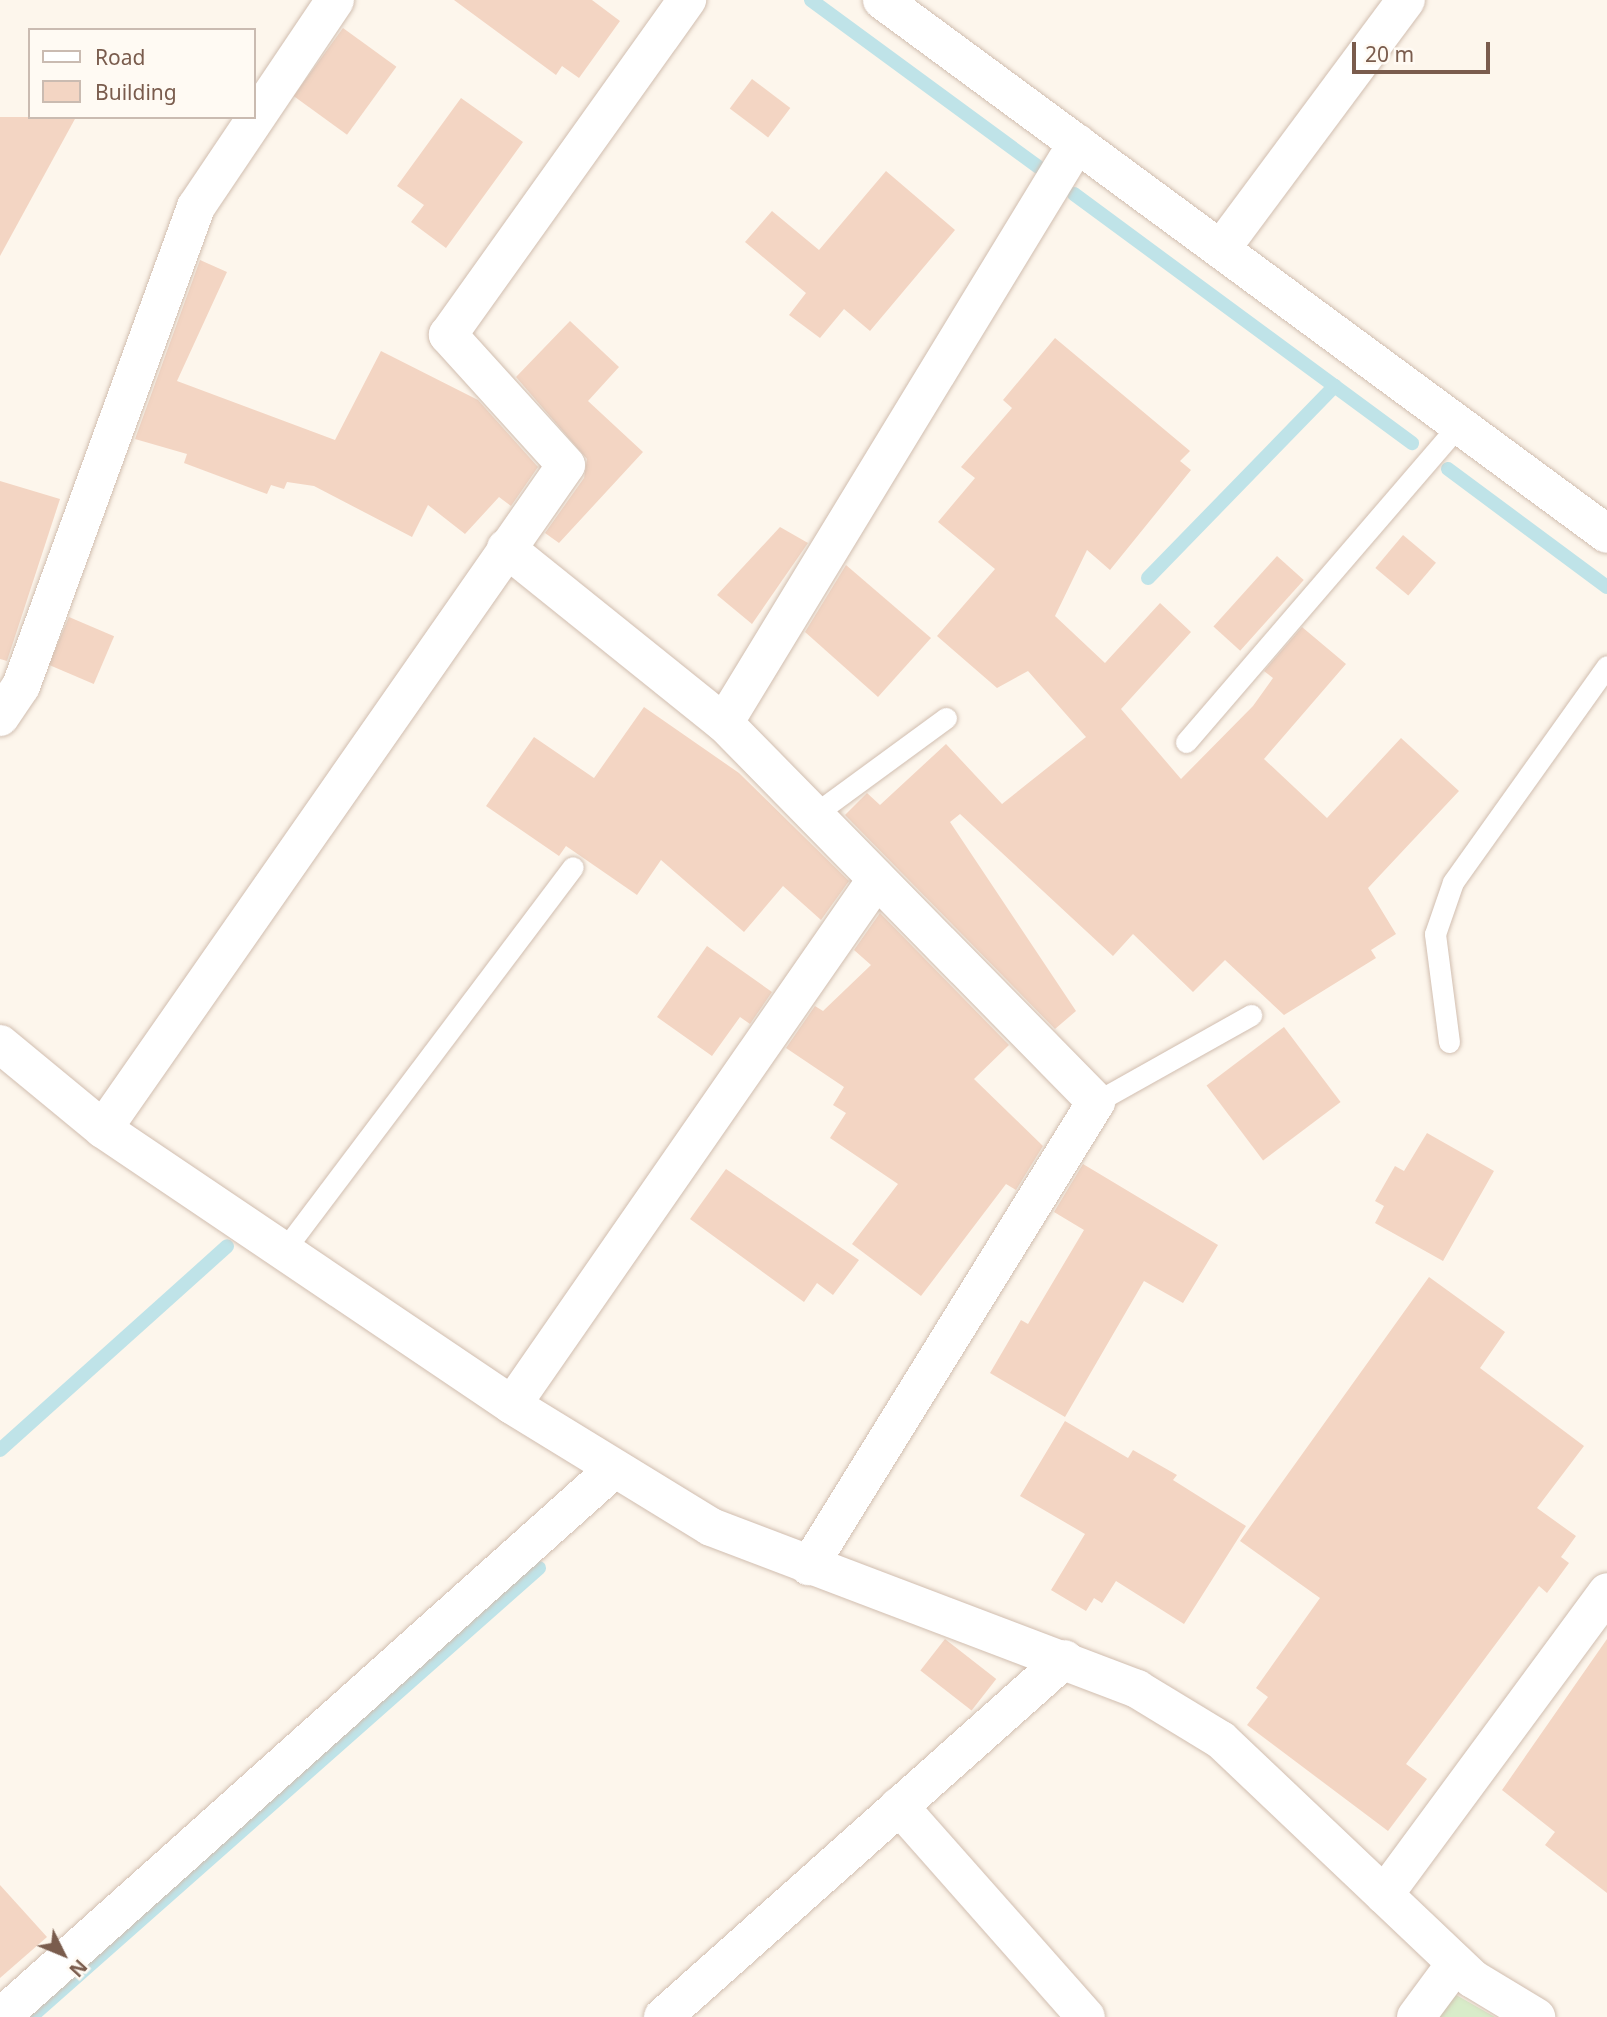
<!DOCTYPE html>
<html>
<head>
<meta charset="utf-8">
<style>
  body { margin:0 }
  #map { position:relative; width:1607px; height:2017px; overflow:hidden; background:#fdf6ec; font-family:"Noto Sans",sans-serif }
  div>[style] { position:absolute }
  .green>* { inset:0; background:#d8ecc9 }
  .stream>* { height:14px; margin:-7px; padding:0 7px; transform-origin:7px; border-radius:7px; background:#bfe3e8 }
  .building>* { inset:0; background:#f3d5c3; transform-origin:0 0 }
  .roads { filter:drop-shadow(0 0 2px #d1beb0) drop-shadow(0 0 2px #d1beb0) }
  .lane>* { height:21px; margin:-10.5px; padding:0 10.5px; transform-origin:10.5px; border-radius:10.5px; background:#fff }
  .street>* { height:38px; margin:-19px; padding:0 19px; transform-origin:19px; border-radius:19px; background:#fff }
  .secondary>* { height:38px; margin:-19px; padding:0 19px; transform-origin:19px; border-radius:19px; background:#fff }
  span { translate:-50% -50%; white-space:nowrap; text-align:center; line-height:1.15; -webkit-text-stroke:6px #fffaf3; paint-order:stroke }
  .legend { position:absolute; left:28px; top:28px; width:228px; height:91px; box-sizing:border-box; background:#fffaf3; border:2px solid #cabbb1; margin:0; padding:9px 12px; list-style:none; font-size:21px; color:#7a5c4d }
  .legend li { display:flex; align-items:center; gap:14px; height:35px }
  .legend b { width:35px; border:2px solid #cabbb1 }
  .north { position:absolute; left:28px; top:1919px; width:70px; height:70px; -webkit-text-stroke:5px #fffaf3; paint-order:stroke; rotate:133deg; font-size:19px; font-weight:700; line-height:28px; text-align:center; color:#7a5c4d }
  .north::after { content:''; display:block; margin:auto; width:24px; height:32px; background:#7a5c4d; clip-path:polygon(50% 0,100% 100%,50% 72%,0 100%) }
  .scale { position:absolute; left:1352px; top:42px; width:138px; height:32px; box-sizing:border-box; border:4px solid #7a5c4d; border-top:0; padding-left:9px; font-size:21px; line-height:24px; white-space:nowrap; color:#7a5c4d; -webkit-text-stroke:5px #fffaf3; paint-order:stroke }
</style>
</head>
<body>
<div id="map">
  <div class="green">
    <i style="clip-path:polygon(1451px 1992px,1495px 2017px,1435px 2017px)"></i>
  </div>
  <div class="stream">
    <i style="left:811px;top:0;width:282px;rotate:36.3deg"></i>
    <i style="left:1074px;top:194px;width:420px;rotate:36.4deg"></i>
    <i style="left:1448px;top:469px;width:198px;rotate:36.6deg"></i>
    <i style="left:1148px;top:578px;width:268px;rotate:-45.8deg"></i>
    <i style="left:0;top:1450px;width:305px;rotate:-41.9deg"></i>
    <i style="left:31px;top:2017px;width:678px;rotate:-41.47deg"></i>
  </div>
  <div class="building">
    <i style="clip-path:polygon(454px 0,592px 0,620px 21px,579px 78px,562px 66px,556px 75px)"></i>
    <i style="left:343px;top:28px;width:66px;height:84px;rotate:36deg"></i>
    <i style="left:752px;top:79px;width:48px;height:37px;rotate:37deg"></i>
    <i style="clip-path:polygon(461px 98px,523px 142px,446px 248px,411px 222px,424px 205px,397px 186px)"></i>
    <i style="clip-path:polygon(0 117px,76px 117px,0 256px)"></i>
    <i style="clip-path:polygon(886px 171px,955px 230px,870px 331px,844px 309px,820px 338px,789px 315px,806px 293px,745px 242px,772px 211px,819px 250px)"></i>
    <i style="clip-path:polygon(200px 260px,227px 272px,177px 381px,335px 440px,381px 351px,478px 400px,538px 467px,511px 506px,499px 497px,465px 534px,428px 505px,412px 537px,314px 486px,287px 482px,284px 489px,271px 485px,267px 494px,184px 463px,187px 454px,135px 439px)"></i>
    <i style="clip-path:polygon(570px 321px,619px 367px,588px 401px,643px 452px,559px 543px,545px 533px,584px 478px,587px 459px,516px 377px)"></i>
    <i style="clip-path:polygon(1055px 338px,1190px 451px,1180px 461px,1191px 470px,1110px 570px,1087px 550px,1055px 616px,1105px 663px,1160px 603px,1191px 632px,1121px 709px,1181px 779px,1253px 706px,1273px 678px,1264px 671px,1302px 627px,1346px 664px,1264px 759px,1327px 818px,1401px 738px,1459px 791px,1368px 888px,1396px 934px,1371px 950px,1376px 958px,1284px 1015px,1225px 960px,1193px 992px,1133px 934px,1113px 956px,960px 814px,950px 822px,1076px 1011px,1055px 1029px,845px 815px,867px 793px,880px 805px,946px 744px,1002px 804px,1086px 737px,1028px 671px,997px 688px,937px 636px,995px 569px,938px 522px,975px 478px,961px 467px,1012px 408px,1003px 400px)"></i>
    <i style="clip-path:polygon(0 481px,60px 499px,7px 661px,0 659px)"></i>
    <i style="clip-path:polygon(780px 527px,808px 543px,752px 624px,717px 595px)"></i>
    <i style="left:1403px;top:535px;width:43px;height:43px;rotate:40deg"></i>
    <i style="left:1277px;top:556px;width:36px;height:95px;rotate:42deg"></i>
    <i style="clip-path:polygon(846px 565px,931px 638px,878px 697px,805px 632px)"></i>
    <i style="left:69px;top:617px;width:49px;height:52px;rotate:23deg"></i>
    <i style="clip-path:polygon(644px 707px,739px 773px,849px 881px,821px 920px,783px 886px,744px 932px,661px 860px,637px 895px,566px 846px,559px 856px,486px 806px,534px 737px,594px 778px)"></i>
    <i style="clip-path:polygon(880px 913px,1009px 1045px,974px 1079px,1043px 1146px,1016px 1190px,1006px 1184px,921px 1296px,852px 1244px,898px 1184px,830px 1138px,846px 1113px,833px 1105px,844px 1087px,786px 1048px,815px 1006px,823px 1011px,871px 965px,854px 950px)"></i>
    <i style="clip-path:polygon(707px 946px,772px 992px,750px 1024px,740px 1017px,712px 1056px,657px 1017px)"></i>
    <i style="left:1284px;top:1027px;width:94px;height:97px;rotate:53deg"></i>
    <i style="clip-path:polygon(1427px 1133px,1494px 1171px,1443px 1261px,1375px 1223px,1384px 1206px,1375px 1201px,1395px 1166px,1404px 1171px)"></i>
    <i style="clip-path:polygon(1083px 1164px,1218px 1245px,1183px 1303px,1144px 1281px,1065px 1417px,990px 1373px,1021px 1320px,1028px 1324px,1084px 1230px,1054px 1212px)"></i>
    <i style="clip-path:polygon(726px 1169px,859px 1260px,833px 1295px,817px 1283px,804px 1302px,690px 1219px)"></i>
    <i style="clip-path:polygon(1429px 1277px,1505px 1332px,1480px 1368px,1584px 1446px,1537px 1508px,1576px 1536px,1561px 1557px,1569px 1563px,1547px 1593px,1539px 1586px,1406px 1764px,1427px 1779px,1388px 1831px,1247px 1725px,1268px 1697px,1256px 1688px,1320px 1598px,1240px 1541px)"></i>
    <i style="clip-path:polygon(1065px 1421px,1128px 1458px,1133px 1450px,1177px 1475px,1173px 1480px,1246px 1526px,1184px 1624px,1116px 1581px,1102px 1603px,1094px 1598px,1086px 1611px,1051px 1590px,1085px 1534px,1020px 1496px)"></i>
    <i style="left:945px;top:1639px;width:65px;height:40px;rotate:38deg"></i>
    <i style="clip-path:polygon(1607px 1639px,1607px 1893px,1545px 1845px,1555px 1832px,1502px 1790px)"></i>
    <i style="clip-path:polygon(0 1885px,47px 1937px,0 1978px)"></i>
  </div>
  <div class="roads">
    <div class="lane">
      <i style="left:1186px;top:742px;width:418px;rotate:-49.3deg"></i>
      <i style="left:812px;top:816px;width:166px;rotate:-36.2deg"></i>
      <i style="left:1449px;top:1042px;width:109px;rotate:-97.4deg"></i>
      <i style="left:1435px;top:934px;width:55px;rotate:-70.9deg"></i>
      <i style="left:1453px;top:882px;width:265px;rotate:-54.5deg"></i>
      <i style="left:1096px;top:1102px;width:178px;rotate:-29.3deg"></i>
      <i style="left:285px;top:1249px;width:478px;rotate:-53deg"></i>
    </div>
    <div class="street">
      <i style="left:1221px;top:249px;width:310px;rotate:-53.4deg"></i>
      <i style="left:506px;top:548px;width:280px;rotate:38.8deg"></i>
      <i style="left:724px;top:723px;width:531px;rotate:45.53deg"></i>
      <i style="left:1096px;top:1102px;width:546px;rotate:121.74deg"></i>
      <i style="left:0;top:717px;width:37px;rotate:-56deg"></i>
      <i style="left:21px;top:686px;width:510px;rotate:-69.93deg"></i>
      <i style="left:196px;top:207px;width:249px;rotate:-56.1deg"></i>
      <i style="left:724px;top:723px;width:679px;rotate:-58.67deg"></i>
      <i style="left:0;top:1044px;width:134px;rotate:39.5deg"></i>
      <i style="left:103px;top:1129px;width:493px;rotate:34deg"></i>
      <i style="left:512px;top:1405px;width:233px;rotate:31.5deg"></i>
      <i style="left:711px;top:1527px;width:456px;rotate:20.8deg"></i>
      <i style="left:1137px;top:1689px;width:98px;rotate:31.3deg"></i>
      <i style="left:1221px;top:1740px;width:347px;rotate:43.5deg"></i>
      <i style="left:1473px;top:1979px;width:74px;rotate:31.1deg"></i>
      <i style="left:103px;top:1129px;width:809px;rotate:-55.11deg"></i>
      <i style="left:566px;top:465px;width:176px;rotate:-132.2deg"></i>
      <i style="left:448px;top:335px;width:412px;rotate:-54.5deg"></i>
      <i style="left:512px;top:1405px;width:639px;rotate:-55.27deg"></i>
      <i style="left:899px;top:1806px;width:282px;rotate:48.5deg"></i>
      <i style="left:1384px;top:1895px;width:376px;rotate:-53.6deg"></i>
      <i style="left:1px;top:2017px;width:821px;rotate:-41.79deg"></i>
      <i style="left:663px;top:2017px;width:538px;rotate:-41.69deg"></i>
      <i style="left:1416px;top:2017px;width:67px;rotate:-53.5deg"></i>
    </div>
    <div class="secondary">
      <i style="left:882px;top:0;width:900px;rotate:36.37deg"></i>
    </div>
  </div>
  <ul class="legend">
  <li><b style="height:9px;background:#fff"></b>Road</li>
  <li><b style="height:19px;background:#f3d5c3"></b>Building</li>
  </ul>
  <div class="north">N</div>
  <div class="scale">20 m</div>
</div>
</body>
</html>
